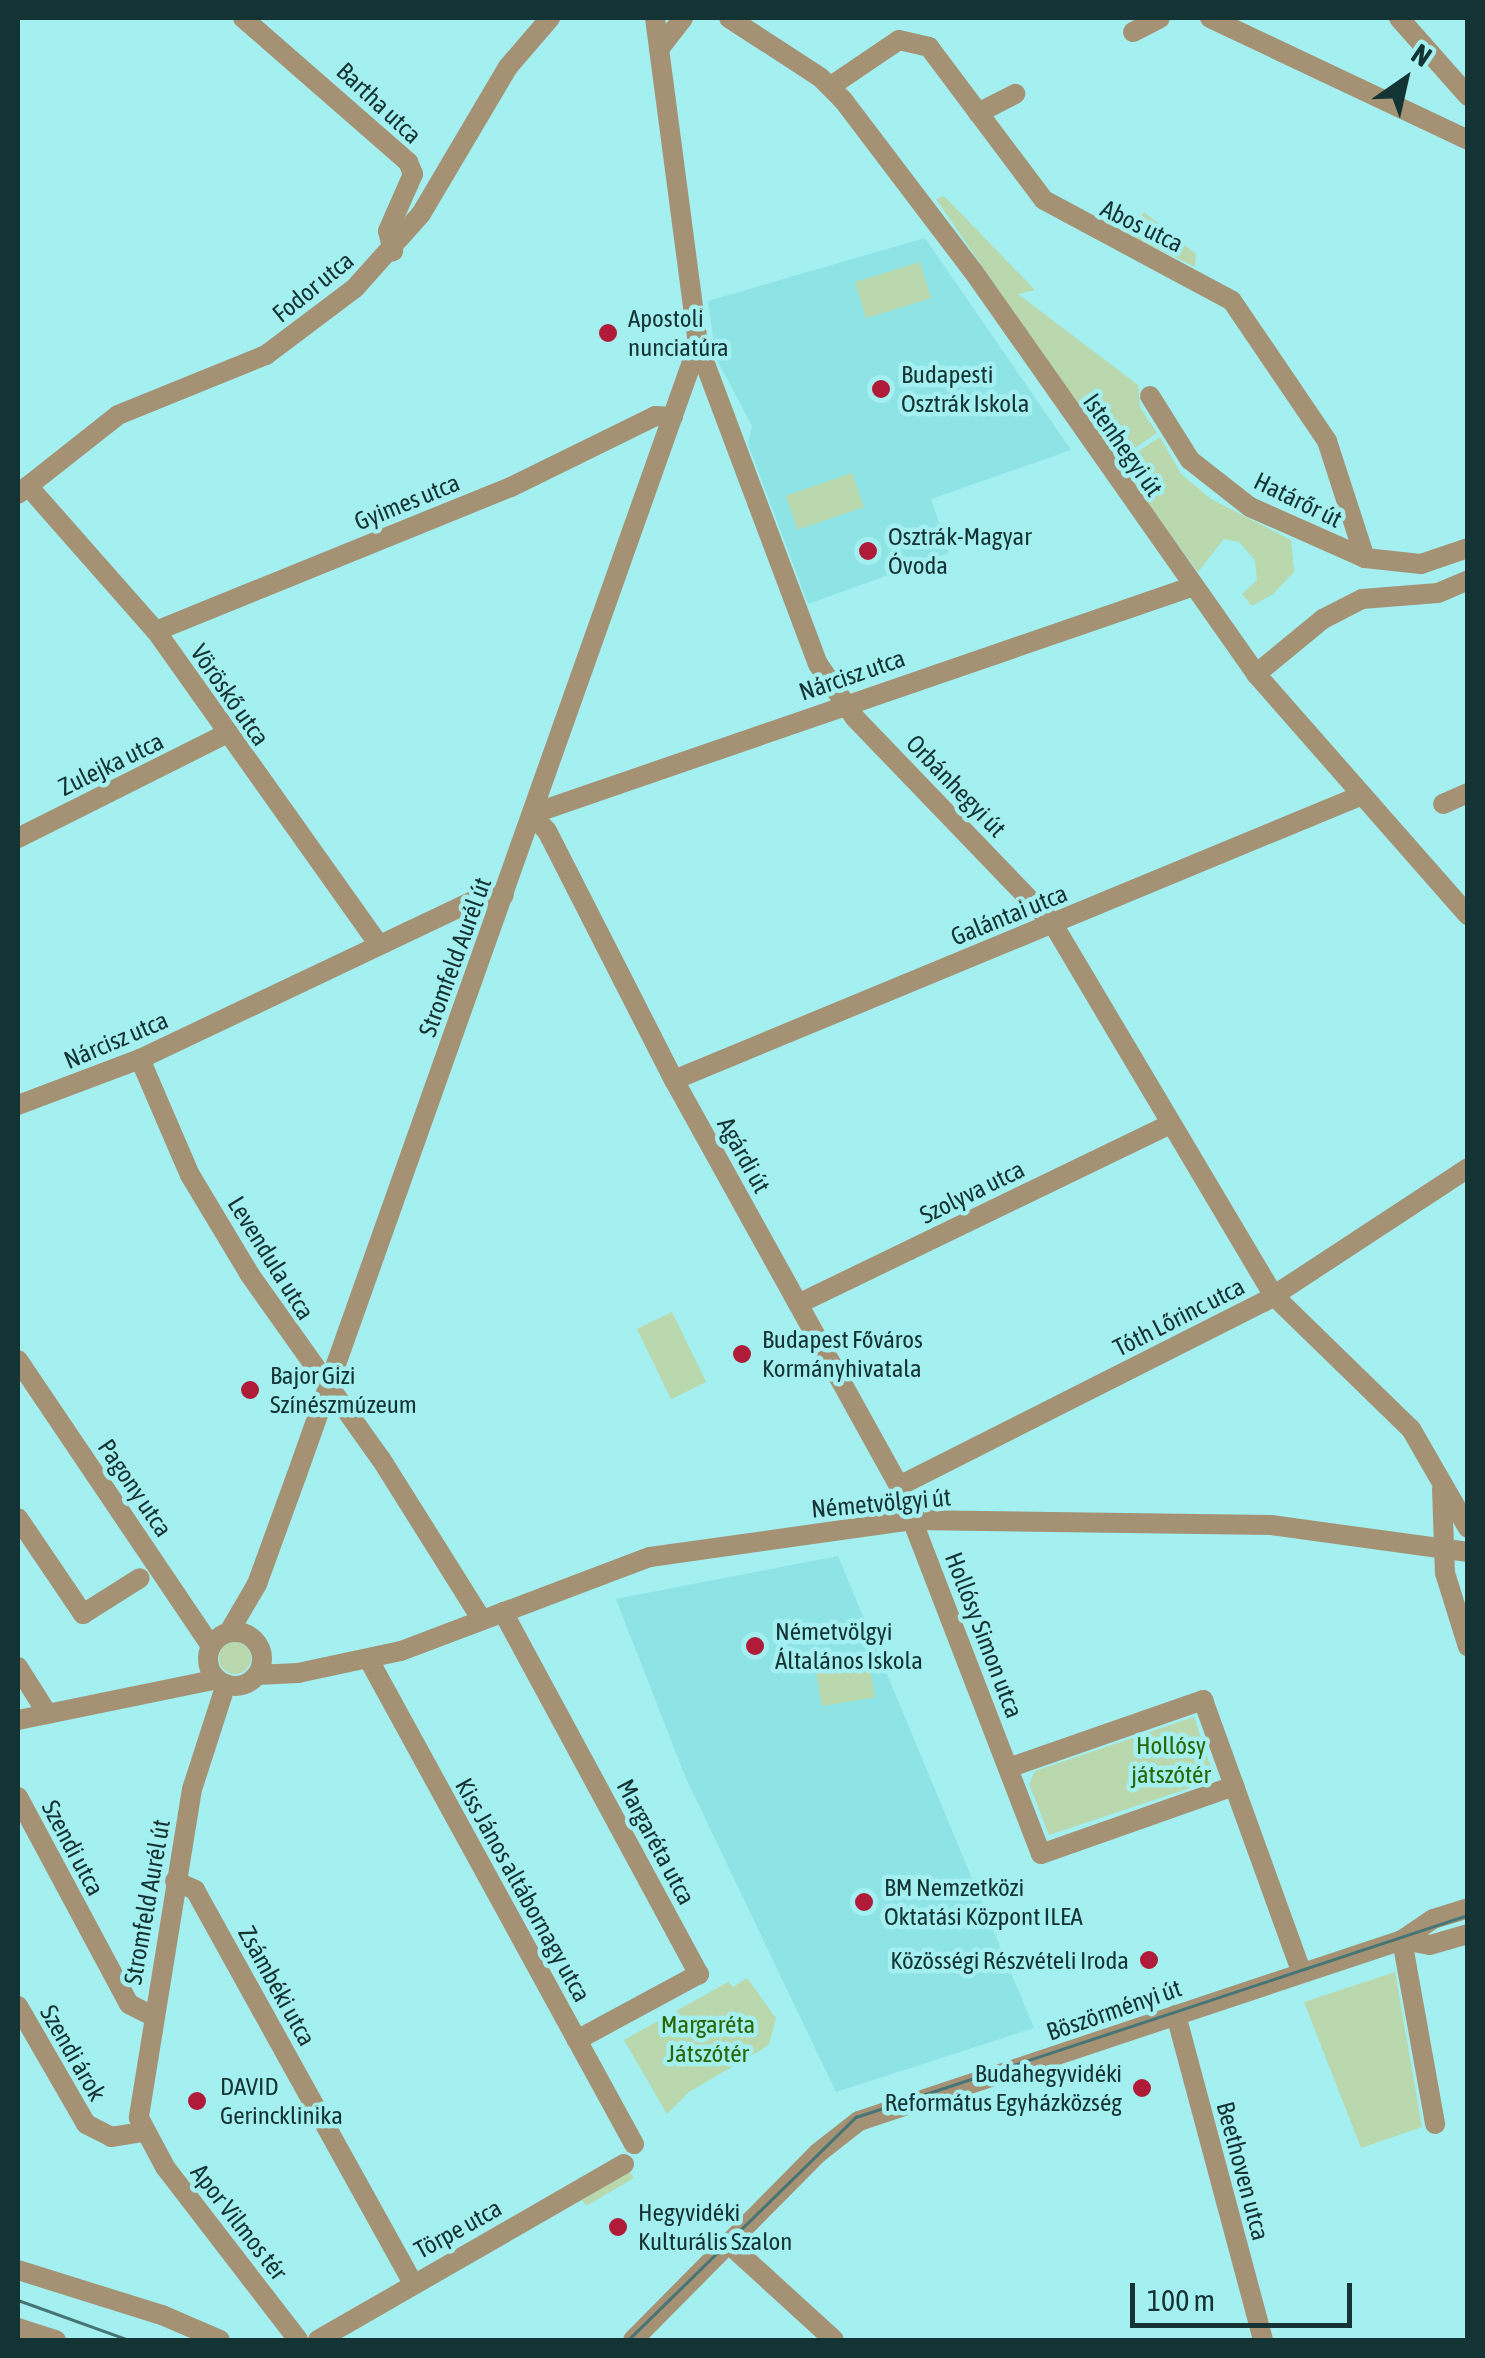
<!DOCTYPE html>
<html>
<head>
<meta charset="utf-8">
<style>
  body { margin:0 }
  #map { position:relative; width:1485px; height:2358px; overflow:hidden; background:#a4eff0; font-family:"Asap Condensed",sans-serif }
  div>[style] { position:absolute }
  .built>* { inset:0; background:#8ee3e5 }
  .green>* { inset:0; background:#b9d8ae; transform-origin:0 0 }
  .round { border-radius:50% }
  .minor>* { height:20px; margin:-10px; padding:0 10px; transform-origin:10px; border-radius:10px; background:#a59274 }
  .minor>.ring { margin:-10px; padding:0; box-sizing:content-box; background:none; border:20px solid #a59274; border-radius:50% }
  .tram>* { height:2.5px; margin:-1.25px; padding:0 1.25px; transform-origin:1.25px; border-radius:1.25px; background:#477576 }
  .dots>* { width:28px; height:28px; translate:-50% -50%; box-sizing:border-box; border:5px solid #a4eff0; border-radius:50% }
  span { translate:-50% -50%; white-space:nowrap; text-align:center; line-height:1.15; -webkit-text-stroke:9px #a4eff0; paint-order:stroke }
  .street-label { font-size:25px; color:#143334 }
  .poi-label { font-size:25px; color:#143334 }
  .left { translate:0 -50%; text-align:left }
  .right { translate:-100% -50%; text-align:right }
  .park-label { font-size:25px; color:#296502 }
  .frame { position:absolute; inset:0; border:20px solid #143334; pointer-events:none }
  .north { position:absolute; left:1355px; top:30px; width:100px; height:100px; -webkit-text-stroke:8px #a4eff0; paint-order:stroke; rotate:34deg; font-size:28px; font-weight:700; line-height:40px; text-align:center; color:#143334 }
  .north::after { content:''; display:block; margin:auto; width:35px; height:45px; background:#143334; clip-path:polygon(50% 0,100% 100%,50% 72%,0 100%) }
  .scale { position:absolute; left:1130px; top:2283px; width:222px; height:45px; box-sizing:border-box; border:5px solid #143334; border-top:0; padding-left:12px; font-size:30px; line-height:35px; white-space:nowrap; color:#143334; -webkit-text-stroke:8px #a4eff0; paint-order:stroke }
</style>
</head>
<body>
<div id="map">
  <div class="built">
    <i style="clip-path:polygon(925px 238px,1071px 450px,931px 499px,949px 553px,808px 604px,748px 444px,752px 426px,716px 358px,708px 301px)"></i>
    <i style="clip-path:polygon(838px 1556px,1034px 2028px,836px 2092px,685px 1776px,616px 1599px)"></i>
  </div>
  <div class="green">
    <i style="clip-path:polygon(944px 196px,1035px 290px,1018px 294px,1138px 385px,1140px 407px,1157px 433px,1116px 461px,936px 199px)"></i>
    <i style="clip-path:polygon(1144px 212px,1196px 254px,1195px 267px,1129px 235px)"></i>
    <i style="left:920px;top:262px;width:38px;height:68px;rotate:73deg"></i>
    <i style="clip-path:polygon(1160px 437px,1181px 474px,1211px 499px,1291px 540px,1294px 572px,1273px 594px,1252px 606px,1242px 594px,1257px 580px,1255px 560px,1239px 542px,1224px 539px,1198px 572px,1119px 464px)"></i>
    <i style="left:852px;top:473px;width:36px;height:70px;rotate:71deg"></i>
    <i style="left:672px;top:1312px;width:78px;height:39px;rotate:64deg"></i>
    <i class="round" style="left:219px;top:1642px;width:32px;height:32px"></i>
    <i style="left:869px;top:1660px;width:38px;height:54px;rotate:81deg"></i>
    <i style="clip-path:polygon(1194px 1717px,1213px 1774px,1208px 1782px,1049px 1835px,1029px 1784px,1035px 1771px)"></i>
    <i style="clip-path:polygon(1395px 1972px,1422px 2127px,1361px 2148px,1304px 2002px)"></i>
    <i style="clip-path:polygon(747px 1978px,776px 2018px,769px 2045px,689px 2092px,667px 2114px,624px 2040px,728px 1982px,733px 1987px)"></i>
    <i style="clip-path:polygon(629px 2171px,634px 2178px,586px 2206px,582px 2200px)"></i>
  </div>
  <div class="minor">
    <i style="left:243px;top:18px;width:219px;rotate:41.1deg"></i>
    <i style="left:408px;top:162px;width:13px;rotate:67deg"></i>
    <i style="left:413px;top:174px;width:62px;rotate:113.7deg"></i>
    <i style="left:388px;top:231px;width:21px;rotate:76deg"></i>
    <i style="left:655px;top:18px;width:330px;rotate:82.5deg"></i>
    <i style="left:698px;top:345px;width:341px;rotate:69.4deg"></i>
    <i style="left:818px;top:664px;width:65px;rotate:55.6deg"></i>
    <i style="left:855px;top:718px;width:286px;rotate:46.1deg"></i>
    <i style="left:1053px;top:924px;width:431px;rotate:59.3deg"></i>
    <i style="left:1273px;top:1295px;width:192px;rotate:44.2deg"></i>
    <i style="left:1411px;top:1429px;width:114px;rotate:60.1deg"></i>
    <i style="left:729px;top:18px;width:108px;rotate:33deg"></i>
    <i style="left:820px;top:77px;width:33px;rotate:45deg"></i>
    <i style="left:843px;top:100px;width:215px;rotate:52.8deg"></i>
    <i style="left:973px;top:271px;width:492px;rotate:54.9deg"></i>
    <i style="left:1256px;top:674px;width:321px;rotate:48.7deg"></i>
    <i style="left:1210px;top:18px;width:285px;rotate:25.3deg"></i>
    <i style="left:1399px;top:18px;width:104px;rotate:48.5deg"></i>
    <i style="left:1133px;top:32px;width:30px;rotate:-27deg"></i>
    <i style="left:659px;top:49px;width:39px;rotate:-52deg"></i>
    <i style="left:831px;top:86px;width:82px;rotate:-34.1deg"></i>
    <i style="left:899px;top:40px;width:31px;rotate:13deg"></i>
    <i style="left:929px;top:47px;width:191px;rotate:53.1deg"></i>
    <i style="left:1044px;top:200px;width:213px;rotate:28.2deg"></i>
    <i style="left:1232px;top:301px;width:169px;rotate:55.8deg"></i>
    <i style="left:1327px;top:441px;width:123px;rotate:72deg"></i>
    <i style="left:978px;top:113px;width:42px;rotate:-27.2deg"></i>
    <i style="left:1150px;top:396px;width:75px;rotate:58deg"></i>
    <i style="left:1190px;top:460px;width:76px;rotate:38.1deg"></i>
    <i style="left:1250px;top:507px;width:126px;rotate:23.9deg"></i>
    <i style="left:1365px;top:558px;width:56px;rotate:6.1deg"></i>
    <i style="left:1421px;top:564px;width:50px;rotate:-18.8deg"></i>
    <i style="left:28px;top:486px;width:193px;rotate:48.6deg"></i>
    <i style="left:156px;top:631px;width:383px;rotate:54.6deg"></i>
    <i style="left:18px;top:494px;width:127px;rotate:-38.3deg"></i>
    <i style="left:118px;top:415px;width:160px;rotate:-22.1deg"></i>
    <i style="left:266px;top:355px;width:111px;rotate:-37deg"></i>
    <i style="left:355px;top:288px;width:99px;rotate:-48.3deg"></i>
    <i style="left:421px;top:214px;width:171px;rotate:-59.4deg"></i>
    <i style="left:508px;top:67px;width:65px;rotate:-49.4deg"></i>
    <i style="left:156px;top:631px;width:383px;rotate:-22.1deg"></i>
    <i style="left:511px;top:487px;width:161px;rotate:-26.2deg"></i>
    <i style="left:655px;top:416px;width:18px;rotate:3deg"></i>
    <i style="left:1256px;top:674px;width:87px;rotate:-39.4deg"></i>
    <i style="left:1323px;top:619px;width:44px;rotate:-27.1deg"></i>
    <i style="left:1362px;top:599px;width:76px;rotate:-4.5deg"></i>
    <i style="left:1438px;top:593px;width:33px;rotate:-23deg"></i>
    <i style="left:1443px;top:804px;width:27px;rotate:-24deg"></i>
    <i style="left:532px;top:814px;width:23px;rotate:49deg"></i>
    <i style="left:547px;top:831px;width:280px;rotate:63deg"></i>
    <i style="left:674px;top:1080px;width:464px;rotate:61deg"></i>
    <i style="left:899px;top:1486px;width:394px;rotate:68.9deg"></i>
    <i style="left:1041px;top:1854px;width:205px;rotate:-19.4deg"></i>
    <i style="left:532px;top:814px;width:697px;rotate:-19.01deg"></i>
    <i style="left:18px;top:838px;width:233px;rotate:-26.6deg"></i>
    <i style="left:140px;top:1059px;width:126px;rotate:66.7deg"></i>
    <i style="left:190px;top:1175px;width:117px;rotate:59deg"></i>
    <i style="left:250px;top:1275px;width:226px;rotate:54.6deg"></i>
    <i style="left:381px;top:1459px;width:190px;rotate:57.9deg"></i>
    <i style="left:674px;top:1080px;width:745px;rotate:-22.5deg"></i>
    <i style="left:18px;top:1105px;width:130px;rotate:-20.7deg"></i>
    <i style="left:140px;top:1059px;width:373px;rotate:-25.4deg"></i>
    <i style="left:477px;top:899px;width:27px;rotate:-8deg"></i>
    <i style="left:798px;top:1304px;width:412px;rotate:-25.8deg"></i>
    <i style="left:18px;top:1360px;width:345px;rotate:56deg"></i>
    <i style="left:899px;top:1486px;width:409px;rotate:-26.8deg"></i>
    <i style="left:1264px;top:1302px;width:244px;rotate:-33.3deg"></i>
    <i style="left:1442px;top:1489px;width:84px;rotate:88deg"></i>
    <i style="left:1445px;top:1573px;width:77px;rotate:72.7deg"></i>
    <i style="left:18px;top:1518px;width:116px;rotate:55.9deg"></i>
    <i style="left:83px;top:1614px;width:67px;rotate:-32.3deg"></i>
    <i style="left:503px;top:1612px;width:412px;rotate:61.6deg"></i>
    <i style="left:699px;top:1974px;width:139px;rotate:151.6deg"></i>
    <i class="ring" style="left:208px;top:1632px;width:34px;height:34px"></i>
    <i style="left:229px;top:1632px;width:56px;rotate:-59.7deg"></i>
    <i style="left:257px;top:1584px;width:114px;rotate:-70deg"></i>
    <i style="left:296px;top:1477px;width:1201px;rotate:-70.45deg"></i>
    <i style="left:369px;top:1660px;width:552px;rotate:61.3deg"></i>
    <i style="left:18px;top:1667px;width:54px;rotate:57.8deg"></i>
    <i style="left:257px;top:1675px;width:41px;rotate:-2.8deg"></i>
    <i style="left:298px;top:1673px;width:105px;rotate:-12.1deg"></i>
    <i style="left:401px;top:1651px;width:266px;rotate:-20.7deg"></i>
    <i style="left:650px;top:1557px;width:265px;rotate:-8deg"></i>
    <i style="left:912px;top:1520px;width:359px;rotate:0.8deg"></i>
    <i style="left:1271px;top:1525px;width:199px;rotate:7.8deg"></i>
    <i style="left:226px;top:1684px;width:110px;rotate:107.9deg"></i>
    <i style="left:192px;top:1789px;width:333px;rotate:99.2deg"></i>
    <i style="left:139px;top:2118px;width:55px;rotate:62deg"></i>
    <i style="left:165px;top:2167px;width:218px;rotate:52.4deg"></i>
    <i style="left:18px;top:1720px;width:203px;rotate:-11.6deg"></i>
    <i style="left:1008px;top:1768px;width:207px;rotate:-19.2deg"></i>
    <i style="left:1203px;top:1700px;width:290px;rotate:70.1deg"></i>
    <i style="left:18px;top:1797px;width:235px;rotate:61.8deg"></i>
    <i style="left:129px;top:2004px;width:27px;rotate:27deg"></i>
    <i style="left:175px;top:1881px;width:22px;rotate:24deg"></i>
    <i style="left:195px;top:1890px;width:450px;rotate:61deg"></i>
    <i style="left:1402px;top:1940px;width:187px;rotate:79.8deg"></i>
    <i style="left:1402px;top:1940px;width:28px;rotate:10deg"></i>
    <i style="left:1430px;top:1945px;width:40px;rotate:-16deg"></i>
    <i style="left:18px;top:2006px;width:136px;rotate:60deg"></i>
    <i style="left:86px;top:2124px;width:28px;rotate:27deg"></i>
    <i style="left:111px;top:2137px;width:31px;rotate:-9deg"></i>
    <i style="left:1176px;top:2015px;width:336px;rotate:75deg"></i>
    <i style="left:729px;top:2244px;width:142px;rotate:42.4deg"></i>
    <i style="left:18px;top:2270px;width:151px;rotate:17.4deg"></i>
    <i style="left:162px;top:2315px;width:63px;rotate:23.3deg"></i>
    <i style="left:18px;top:2328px;width:40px;rotate:18deg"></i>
    <i style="left:318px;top:2340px;width:353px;rotate:-29.9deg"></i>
    <i style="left:633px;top:2340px;width:263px;rotate:-45.3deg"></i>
    <i style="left:818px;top:2153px;width:52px;rotate:-38deg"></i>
    <i style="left:859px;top:2121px;width:572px;rotate:-18.43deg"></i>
    <i style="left:1402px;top:1940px;width:37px;rotate:-34deg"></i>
    <i style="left:1433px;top:1919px;width:37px;rotate:-17deg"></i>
  </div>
  <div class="tram">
    <i style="left:18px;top:2300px;width:118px;rotate:19.8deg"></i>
    <i style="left:628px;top:2340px;width:319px;rotate:-44.4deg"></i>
    <i style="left:856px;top:2117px;width:644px;rotate:-18.27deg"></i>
  </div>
  <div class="dots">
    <i style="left:608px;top:333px;background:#af1b38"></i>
    <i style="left:881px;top:389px;background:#af1b38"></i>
    <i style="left:868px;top:551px;background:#af1b38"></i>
    <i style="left:742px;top:1354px;background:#af1b38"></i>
    <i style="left:250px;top:1390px;background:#af1b38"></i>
    <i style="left:755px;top:1646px;background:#af1b38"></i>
    <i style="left:864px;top:1902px;background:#af1b38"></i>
    <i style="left:1149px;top:1960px;background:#af1b38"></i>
    <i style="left:1142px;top:2088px;background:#af1b38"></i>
    <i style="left:197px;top:2101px;background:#af1b38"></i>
    <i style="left:618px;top:2227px;background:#af1b38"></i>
  </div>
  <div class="street-label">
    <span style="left:379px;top:103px;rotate:43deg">Bartha utca</span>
    <span style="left:1142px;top:226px;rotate:26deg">Abos utca</span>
    <span style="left:313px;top:287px;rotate:-39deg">Fodor utca</span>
    <span style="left:1123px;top:445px;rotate:55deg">Istenhegyi út</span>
    <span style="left:1298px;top:500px;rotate:26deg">Határőr út</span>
    <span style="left:407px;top:502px;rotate:-22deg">Gyimes utca</span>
    <span style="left:852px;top:675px;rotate:-19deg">Nárcisz utca</span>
    <span style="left:230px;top:695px;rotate:55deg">Vöröskő utca</span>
    <span style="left:111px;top:764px;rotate:-26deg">Zulejka utca</span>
    <span style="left:956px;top:786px;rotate:46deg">Orbánhegyi út</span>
    <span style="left:1009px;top:915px;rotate:-22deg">Galántai utca</span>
    <span style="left:455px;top:957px;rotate:-70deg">Stromfeld Aurél út</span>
    <span style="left:116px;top:1040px;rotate:-23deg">Nárcisz utca</span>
    <span style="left:744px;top:1155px;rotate:61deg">Agárdi út</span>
    <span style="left:972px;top:1192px;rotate:-26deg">Szolyva utca</span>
    <span style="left:271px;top:1258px;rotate:58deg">Levendula utca</span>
    <span style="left:1179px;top:1317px;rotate:-27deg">Tóth Lőrinc utca</span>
    <span style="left:135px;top:1488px;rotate:56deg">Pagony utca</span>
    <span style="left:881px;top:1503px;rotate:-5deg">Németvölgyi út</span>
    <span style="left:984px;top:1635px;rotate:69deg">Hollósy Simon utca</span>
    <span style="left:656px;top:1842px;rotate:62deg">Margaréta utca</span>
    <span style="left:73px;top:1848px;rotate:62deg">Szendi utca</span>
    <span style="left:523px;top:1890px;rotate:61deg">Kiss János altábornagy utca</span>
    <span style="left:147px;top:1902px;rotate:-80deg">Stromfeld Aurél út</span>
    <span style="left:277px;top:1986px;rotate:61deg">Zsámbéki utca</span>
    <span style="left:1114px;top:2010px;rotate:-19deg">Böszörményi út</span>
    <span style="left:73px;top:2053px;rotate:60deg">Szendi árok</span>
    <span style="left:1243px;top:2171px;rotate:75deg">Beethoven utca</span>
    <span style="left:239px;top:2222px;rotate:52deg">Apor Vilmos tér</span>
    <span style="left:458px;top:2229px;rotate:-29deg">Törpe utca</span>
  </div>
  <div class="poi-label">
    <span class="left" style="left:628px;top:333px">Apostoli<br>nunciatúra</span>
    <span class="left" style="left:901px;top:389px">Budapesti<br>Osztrák Iskola</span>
    <span class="left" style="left:888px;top:551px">Osztrák-Magyar<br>Óvoda</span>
    <span class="left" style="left:762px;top:1354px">Budapest Főváros<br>Kormányhivatala</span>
    <span class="left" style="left:270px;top:1390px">Bajor Gizi<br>Színészmúzeum</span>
    <span class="left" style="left:775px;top:1646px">Németvölgyi<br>Általános Iskola</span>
    <span class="left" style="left:884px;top:1902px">BM Nemzetközi<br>Oktatási Központ ILEA</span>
    <span class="right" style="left:1129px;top:1960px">Közösségi Részvételi Iroda</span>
    <span class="right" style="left:1122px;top:2088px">Budahegyvidéki<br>Református Egyházközség</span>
    <span class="left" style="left:220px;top:2101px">DAVID<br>Gerincklinika</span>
    <span class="left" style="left:638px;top:2227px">Hegyvidéki<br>Kulturális Szalon</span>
  </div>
  <div class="park-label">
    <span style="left:1171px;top:1760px">Hollósy<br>játszótér</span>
    <span style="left:708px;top:2039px">Margaréta<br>Játszótér</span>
  </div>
  <div class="frame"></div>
  <div class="north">N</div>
  <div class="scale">100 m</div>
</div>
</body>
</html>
